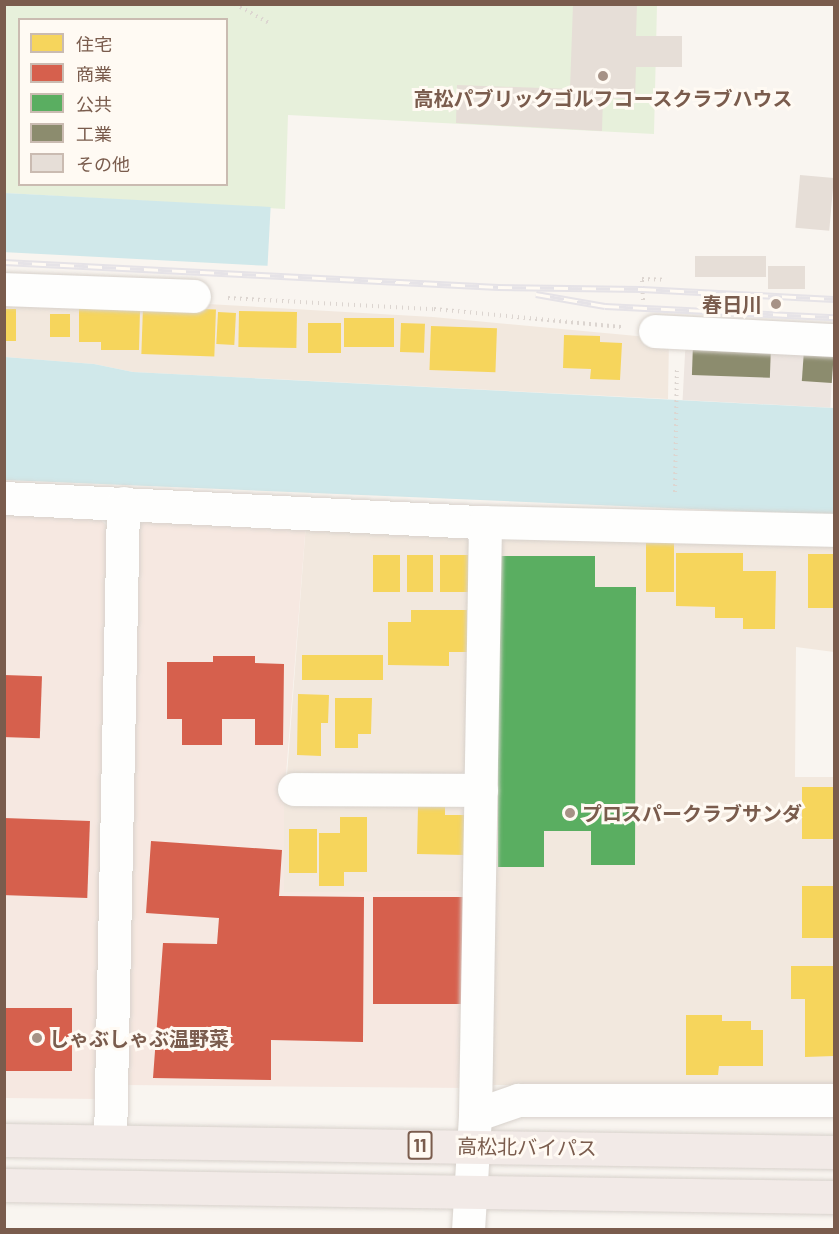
<!DOCTYPE html>
<html>
<head>
<meta charset="utf-8">
<style>
  body { margin:0 }
  #map { position:relative; width:839px; height:1234px; overflow:hidden; background:#f9f5f0; font-family:Barlow,"Noto Sans JP",sans-serif }
  div>[style] { position:absolute }
  .residential>* { inset:0; background:#f2e8de }
  .commercial>* { inset:0; background:#f6e8e1 }
  .industrial>* { inset:0; background:#ede5e0; transform-origin:0 0 }
  .green>* { inset:0; background:#e7f0db }
  .water>* { inset:0; background:#d0e8ea; transform-origin:0 0 }
  .homes>* { inset:0; background:#f6d55c; transform-origin:0 0 }
  .shops>* { inset:0; background:#d6604d; transform-origin:0 0 }
  .public>* { inset:0; background:#5aae61 }
  .industry>* { inset:0; background:#8c8c6e; transform-origin:0 0 }
  .building>* { inset:0; background:#e6ded7; transform-origin:0 0 }
  .path>* { height:4px; margin-top:-2px; transform-origin:0; background:repeating-linear-gradient(90deg,#dcd5d0 0 1.5px,transparent 0 6px) }
  .roads { filter:drop-shadow(0 0 2px #d7d1cb) drop-shadow(0 0 2px #d7d1cb) }
  .minor>* { height:33px; margin:-16.5px; padding:0 16.5px; transform-origin:16.5px; border-radius:16.5px; background:#fefefd }
  .highway>* { height:33px; margin:-16.5px; padding:0 16.5px; transform-origin:16.5px; border-radius:16.5px; background:#f2eae7 }
  .rail>* { height:7px; margin-top:-3.5px; transform-origin:0; background:repeating-linear-gradient(90deg,#fffaf3 0 14px,#e6e3e7 0 28px); box-sizing:border-box; border-block:2px solid #e6e3e7 }
  .dots>* { width:16px; height:16px; translate:-50% -50%; box-sizing:border-box; border:3px solid #fffaf3; border-radius:50% }
  span { translate:-50% -50%; white-space:nowrap; text-align:center; line-height:1.15; -webkit-text-stroke:6px #fffaf3; paint-order:stroke }
  .shield-label span { padding:2px 4px; background:#fffaf3; border:2px solid; border-radius:4px; -webkit-text-stroke-width:0 }
  .shield-label { font-size:18px; color:#7a5c4d; font-weight:700 }
  .poi-label { font-size:20px; color:#7a5c4d; font-weight:700 }
  .right { translate:-100% -50%; text-align:right }
  .left { translate:0 -50%; text-align:left }
  .street-label { font-size:20px; color:#7a5c4d }
  .frame { position:absolute; inset:0; border:6px solid #7a5c4d; pointer-events:none }
  .legend { position:absolute; left:18px; top:18px; width:210px; height:168px; box-sizing:border-box; background:#fffaf3; border:2px solid #cabbb1; margin:0; padding:8px 10px; list-style:none; font-size:18px; color:#7a5c4d }
  .legend li { display:flex; align-items:center; gap:12px; height:30px }
  .legend b { width:30px; border:2px solid #cabbb1 }
</style>
</head>
<body>
<div id="map">
  <div class="residential">
    <i style="clip-path:polygon(5px 298px,190px 303px,433px 317px,669px 339px,668px 399px,133px 372px,94px 364px,5px 357px)"></i>
    <i style="clip-path:polygon(306px 523px,461px 530px,474px 549px,470px 765px,457px 778px,287px 775px)"></i>
    <i style="clip-path:polygon(494px 534px,834px 543px,834px 652px,796px 647px,795px 777px,834px 777px,834px 1087px,490px 1085px)"></i>
    <i style="clip-path:polygon(284px 800px,454px 802px,470px 815px,469px 891px,284px 893px)"></i>
  </div>
  <div class="commercial">
    <i style="clip-path:polygon(5px 513px,96px 515px,109px 528px,98px 1099px,5px 1098px)"></i>
    <i style="clip-path:polygon(152px 515px,306px 523px,284px 800px,284px 892px,469px 891px,467px 1088px,126px 1085px,137px 527px)"></i>
  </div>
  <div class="industrial">
    <i style="left:686px;top:335px;width:148px;height:65px;rotate:3deg"></i>
  </div>
  <div class="green">
    <i style="clip-path:polygon(evenodd,4px 5px,657px 5px,654px 134px,288px 115px,285px 209px,5px 193px,4px 5px,20px 20px,226px 20px,226px 184px,20px 184px,20px 20px)"></i>
  </div>
  <div class="water">
    <i style="left:5px;top:193px;width:266px;height:59px;rotate:3deg"></i>
    <i style="clip-path:polygon(5px 357px,94px 364px,133px 372px,834px 408px,834px 515px,5px 480px)"></i>
  </div>
  <div class="homes">
    <i style="left:143px;top:307px;width:73px;height:47px;rotate:2deg"></i>
    <i style="left:4px;top:309px;width:12px;height:32px"></i>
    <i style="clip-path:polygon(79px 309px,140px 310px,139px 350px,101px 350px,101px 342px,79px 342px)"></i>
    <i style="left:239px;top:311px;width:58px;height:36px;rotate:1deg"></i>
    <i style="left:218px;top:312px;width:18px;height:32px;rotate:3deg"></i>
    <i style="left:50px;top:314px;width:20px;height:23px"></i>
    <i style="left:344px;top:318px;width:50px;height:29px"></i>
    <i style="left:308px;top:323px;width:33px;height:30px"></i>
    <i style="left:401px;top:323px;width:24px;height:29px;rotate:2deg"></i>
    <i style="left:431px;top:326px;width:66px;height:44px;rotate:2deg"></i>
    <i style="clip-path:polygon(564px 335px,600px 336px,600px 342px,622px 343px,620px 380px,590px 379px,591px 369px,563px 368px)"></i>
    <i style="left:646px;top:543px;width:28px;height:49px"></i>
    <i style="clip-path:polygon(676px 553px,743px 553px,743px 571px,776px 571px,775px 629px,743px 629px,743px 618px,715px 618px,715px 607px,676px 606px)"></i>
    <i style="left:808px;top:554px;width:26px;height:54px"></i>
    <i style="left:373px;top:555px;width:27px;height:37px"></i>
    <i style="left:407px;top:555px;width:26px;height:37px"></i>
    <i style="left:440px;top:555px;width:28px;height:37px"></i>
    <i style="clip-path:polygon(411px 610px,467px 610px,467px 652px,449px 652px,449px 666px,388px 665px,388px 622px,411px 622px)"></i>
    <i style="left:302px;top:655px;width:81px;height:25px"></i>
    <i style="clip-path:polygon(298px 694px,329px 695px,328px 723px,321px 723px,321px 756px,297px 755px)"></i>
    <i style="clip-path:polygon(335px 698px,372px 698px,371px 734px,358px 734px,358px 748px,335px 748px)"></i>
    <i style="left:802px;top:787px;width:32px;height:52px"></i>
    <i style="clip-path:polygon(418px 806px,445px 807px,445px 815px,465px 815px,465px 855px,417px 854px)"></i>
    <i style="clip-path:polygon(340px 817px,367px 817px,367px 872px,344px 872px,344px 886px,319px 886px,319px 833px,340px 833px)"></i>
    <i style="left:289px;top:829px;width:28px;height:44px"></i>
    <i style="left:802px;top:886px;width:32px;height:52px"></i>
    <i style="clip-path:polygon(791px 966px,834px 966px,834px 1056px,805px 1057px,805px 999px,791px 999px)"></i>
    <i style="clip-path:polygon(686px 1015px,722px 1015px,722px 1021px,751px 1021px,751px 1030px,763px 1030px,763px 1066px,719px 1066px,718px 1075px,686px 1075px)"></i>
  </div>
  <div class="shops">
    <i style="clip-path:polygon(213px 656px,255px 656px,255px 663px,284px 664px,283px 745px,255px 745px,255px 719px,222px 719px,222px 745px,182px 745px,182px 719px,167px 719px,167px 662px,213px 662px)"></i>
    <i style="left:4px;top:675px;width:38px;height:62px;rotate:2deg"></i>
    <i style="left:4px;top:818px;width:86px;height:77px;rotate:2deg"></i>
    <i style="clip-path:polygon(151px 841px,282px 850px,279px 896px,364px 897px,363px 1042px,271px 1040px,271px 1080px,153px 1078px,163px 943px,217px 944px,219px 918px,146px 913px)"></i>
    <i style="left:373px;top:897px;width:94px;height:107px"></i>
    <i style="left:4px;top:1008px;width:68px;height:63px"></i>
  </div>
  <div class="public">
    <i style="clip-path:polygon(498px 556px,595px 556px,595px 587px,636px 587px,635px 865px,591px 865px,591px 831px,544px 831px,544px 867px,498px 867px)"></i>
  </div>
  <div class="industry">
    <i style="left:693px;top:344px;width:78px;height:31px;rotate:2deg"></i>
    <i style="left:804px;top:350px;width:30px;height:31px;rotate:4deg"></i>
  </div>
  <div class="building">
    <i style="clip-path:polygon(573px 4px,637px 4px,636px 36px,682px 36px,682px 67px,636px 67px,635px 99px,603px 98px,602px 131px,456px 123px,457px 85px,570px 89px)"></i>
    <i style="left:800px;top:175px;width:34px;height:53px;rotate:5deg"></i>
    <i style="left:695px;top:256px;width:71px;height:21px"></i>
    <i style="left:768px;top:266px;width:37px;height:23px"></i>
  </div>
  <div class="path">
    <i style="left:235px;top:4px;width:41px;rotate:29.1deg"></i>
    <i style="left:228px;top:298px;width:206px;rotate:3.1deg"></i>
    <i style="left:434px;top:309px;width:188px;rotate:5.5deg"></i>
    <i style="left:643px;top:300px;width:21px;rotate:-93deg"></i>
    <i style="left:642px;top:279px;width:24px;rotate:2deg"></i>
    <i style="left:675px;top:492px;width:124px;rotate:-89.1deg"></i>
  </div>
  <div class="roads">
    <div class="minor">
      <i style="left:4px;top:289px;width:190px;rotate:2.1deg"></i>
      <i style="left:655px;top:331px;width:179px;rotate:2.9deg"></i>
      <i style="left:4px;top:498px;width:482px;rotate:2.9deg"></i>
      <i style="left:485px;top:522px;width:349px;rotate:1.3deg"></i>
      <i style="left:294px;top:789px;width:187px;rotate:0.3deg"></i>
      <i style="left:475px;top:1115px;width:593px;rotate:-89.03deg"></i>
      <i style="left:110px;top:1141px;width:638px;rotate:-88.83deg"></i>
      <i style="left:468px;top:1230px;width:115px;rotate:-86.5deg"></i>
      <i style="left:475px;top:1115px;width:46px;rotate:-19.2deg"></i>
      <i style="left:518px;top:1100px;width:316px"></i>
    </div>
    <div class="highway">
      <i style="left:4px;top:1140px;width:830px;rotate:0.83deg"></i>
      <i style="left:4px;top:1185px;width:830px;rotate:0.83deg"></i>
    </div>
  </div>
  <div class="rail">
    <i style="left:4px;top:262px;width:495px;rotate:2.9deg"></i>
    <i style="left:498px;top:287px;width:144px;rotate:0.8deg"></i>
    <i style="left:642px;top:289px;width:192px;rotate:3deg"></i>
    <i style="left:536px;top:294px;width:70px;rotate:9.9deg"></i>
    <i style="left:605px;top:306px;width:229px;rotate:2.8deg"></i>
  </div>
  <div class="dots">
    <i style="left:603px;top:76px;background:#a69286"></i>
    <i style="left:776px;top:304px;background:#a69286"></i>
    <i style="left:570px;top:813px;background:#a69286"></i>
    <i style="left:37px;top:1038px;background:#a69286"></i>
  </div>
  <div class="shield-label">
    <span style="left:420px;top:1145px">11</span>
  </div>
  <div class="poi-label">
    <span style="left:603px;top:98px">高松パブリックゴルフコースクラブハウス</span>
    <span class="right" style="left:762px;top:304px">春日川</span>
    <span class="left" style="left:582px;top:813px">プロスパークラブサンダ</span>
    <span class="left" style="left:49px;top:1038px">しゃぶしゃぶ温野菜</span>
  </div>
  <div class="street-label">
    <span style="left:527px;top:1147px;rotate:1deg">高松北バイパス</span>
  </div>
  <div class="frame"></div>
  <ul class="legend">
  <li><b style="height:16px;background:#f6d55c"></b>住宅</li>
  <li><b style="height:16px;background:#d6604d"></b>商業</li>
  <li><b style="height:16px;background:#5aae61"></b>公共</li>
  <li><b style="height:16px;background:#8c8c6e"></b>工業</li>
  <li><b style="height:16px;background:#e6ded7"></b>その他</li>
  </ul>
</div>
</body>
</html>
